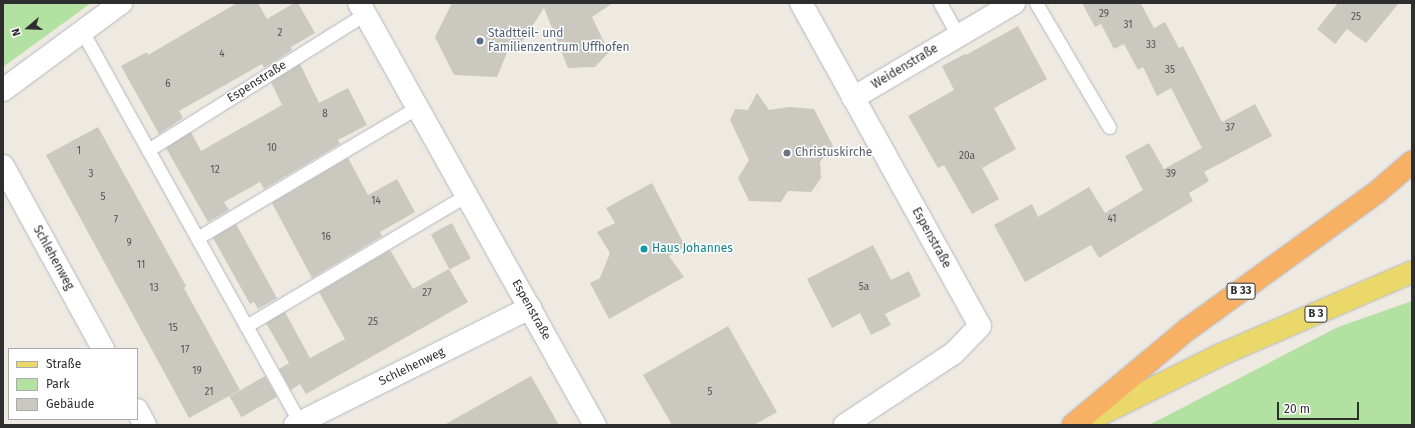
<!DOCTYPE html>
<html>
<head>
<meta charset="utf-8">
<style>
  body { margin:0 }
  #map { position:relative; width:1415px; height:428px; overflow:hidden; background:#eeeae1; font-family:"Fira Sans",sans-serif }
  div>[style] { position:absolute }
  .green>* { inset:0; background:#b2e1a1 }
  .building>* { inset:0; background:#cac8bf; transform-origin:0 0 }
  .roads { filter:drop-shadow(0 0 1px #b4b6c0) drop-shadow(0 0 1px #b4b6c0) }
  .lane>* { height:13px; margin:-6.5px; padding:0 6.5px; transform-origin:6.5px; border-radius:6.5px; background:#fff }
  .street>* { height:22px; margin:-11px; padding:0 11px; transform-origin:11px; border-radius:11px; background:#fff }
  .primary>* { height:22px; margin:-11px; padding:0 11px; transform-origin:11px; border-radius:11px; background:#ebd86a }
  .highway>* { height:22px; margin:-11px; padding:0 11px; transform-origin:11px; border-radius:11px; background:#f7b064 }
  .dots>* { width:11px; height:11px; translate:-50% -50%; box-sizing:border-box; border:2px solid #fff; border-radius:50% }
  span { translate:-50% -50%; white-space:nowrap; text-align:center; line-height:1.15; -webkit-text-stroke:3px #fff; paint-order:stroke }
  .number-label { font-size:10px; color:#555452 }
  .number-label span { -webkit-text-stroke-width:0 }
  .shield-label span { padding:1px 3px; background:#fff; border:1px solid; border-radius:3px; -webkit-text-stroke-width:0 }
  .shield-label { font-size:11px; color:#2e2e2e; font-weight:700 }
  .service-label { font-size:12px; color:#4e5e75 }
  .left { translate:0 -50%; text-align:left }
  .street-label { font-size:12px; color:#2e2e2e }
  .worship-label { font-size:12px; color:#5b616d }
  .culture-label { font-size:12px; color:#0d838f }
  .frame { position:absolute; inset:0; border:4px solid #2e2e2e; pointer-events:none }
  .legend { position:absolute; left:8px; top:348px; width:130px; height:72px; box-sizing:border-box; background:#fff; border:1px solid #ababab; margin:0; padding:5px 7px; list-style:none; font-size:12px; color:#2e2e2e }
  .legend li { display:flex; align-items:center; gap:8px; height:20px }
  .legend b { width:20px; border:1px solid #ababab }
  .north { position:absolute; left:8px; top:8px; width:40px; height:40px; -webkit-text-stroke:3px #fff; paint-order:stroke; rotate:251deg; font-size:11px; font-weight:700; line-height:16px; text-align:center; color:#2e2e2e }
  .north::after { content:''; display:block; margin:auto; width:14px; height:18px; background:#2e2e2e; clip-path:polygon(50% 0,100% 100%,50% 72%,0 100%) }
  .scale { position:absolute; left:1277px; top:402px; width:82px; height:18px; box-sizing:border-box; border:2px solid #2e2e2e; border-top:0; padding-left:5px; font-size:12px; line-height:14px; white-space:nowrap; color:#2e2e2e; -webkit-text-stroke:3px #fff; paint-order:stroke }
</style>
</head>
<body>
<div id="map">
  <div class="green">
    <i style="clip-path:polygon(3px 3px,91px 3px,3px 67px)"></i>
    <i style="clip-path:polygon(1412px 301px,1412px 425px,1149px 425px,1338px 327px)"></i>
  </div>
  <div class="building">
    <i style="clip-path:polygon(237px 3px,258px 3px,267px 19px,294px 3px,298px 3px,315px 33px,291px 47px,292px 50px,264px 68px,262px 64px,179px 111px,183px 118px,159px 134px,121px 66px,147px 52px,148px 55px)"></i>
    <i style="clip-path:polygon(452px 3px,613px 3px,592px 17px,609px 52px,595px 67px,568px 68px,544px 8px,521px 43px,511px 43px,497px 77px,454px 75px,435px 37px)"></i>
    <i style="clip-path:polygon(1082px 3px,1143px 3px,1141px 4px,1154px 28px,1165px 22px,1179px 48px,1183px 46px,1222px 122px,1255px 104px,1272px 136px,1204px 172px,1209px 181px,1189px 193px,1193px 201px,1099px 258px,1091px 245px,1025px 282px,994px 225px,1032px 204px,1038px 217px,1089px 187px,1105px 213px,1143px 190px,1125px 156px,1149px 143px,1164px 169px,1202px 148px,1171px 88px,1157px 96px,1143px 67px,1138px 70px,1124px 44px,1114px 49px,1101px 24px,1095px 27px)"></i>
    <i style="clip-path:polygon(1338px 3px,1399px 3px,1366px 43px,1347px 29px,1335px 44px,1317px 29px)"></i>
    <i style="clip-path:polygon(1018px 26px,1047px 79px,994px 108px,1016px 149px,982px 168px,999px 199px,972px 214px,944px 165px,938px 168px,908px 116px,954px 90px,942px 66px,965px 54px,966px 55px)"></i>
    <i style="clip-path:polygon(300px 64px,319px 103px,348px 88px,367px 125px,338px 140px,340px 144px,264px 189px,260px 182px,224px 202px,229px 210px,208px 222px,166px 148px,191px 132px,201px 151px,282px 105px,271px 82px)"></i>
    <i style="clip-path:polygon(757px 93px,769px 110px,789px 107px,814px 109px,833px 146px,820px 162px,821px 178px,811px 192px,788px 191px,781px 202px,749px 201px,738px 178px,749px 160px,730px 120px,735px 109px,748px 110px)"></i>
    <i style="clip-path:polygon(98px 127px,186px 286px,184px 288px,240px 390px,189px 418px,46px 155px)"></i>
    <i style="clip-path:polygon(348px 158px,368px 195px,397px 179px,415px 212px,380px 232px,382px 236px,312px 278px,272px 203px)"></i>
    <i style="clip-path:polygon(652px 183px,685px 246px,669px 256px,684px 277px,609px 319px,590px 283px,600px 278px,610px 253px,597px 232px,615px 223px,606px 208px)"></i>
    <i style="left:452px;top:223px;width:40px;height:24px;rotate:62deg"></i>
    <i style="clip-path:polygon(236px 224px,277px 298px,258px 309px,254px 302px,250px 304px,213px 238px)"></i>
    <i style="clip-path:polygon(873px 245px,891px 280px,909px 271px,921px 296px,885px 314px,891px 325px,871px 335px,860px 313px,832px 328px,807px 279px)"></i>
    <i style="clip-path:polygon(390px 250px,413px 289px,449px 269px,468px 302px,306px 394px,300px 384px,291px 390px,279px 369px,289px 363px,266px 323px,285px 312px,310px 358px,345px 339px,319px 292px)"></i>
    <i style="clip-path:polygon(728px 326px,777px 412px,754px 425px,672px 425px,643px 375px)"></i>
    <i style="left:265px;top:376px;width:24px;height:41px;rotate:60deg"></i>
    <i style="clip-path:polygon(531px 376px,559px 425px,444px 425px)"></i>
  </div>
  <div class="roads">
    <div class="lane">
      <i style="left:940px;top:3px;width:38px;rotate:61deg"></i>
      <i style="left:1036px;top:3px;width:144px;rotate:59.5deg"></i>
      <i style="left:82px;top:31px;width:449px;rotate:60.9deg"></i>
      <i style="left:148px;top:150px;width:256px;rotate:-32.1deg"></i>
      <i style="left:197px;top:238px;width:257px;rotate:-30.7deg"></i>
      <i style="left:246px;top:326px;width:257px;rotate:-30.7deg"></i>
    </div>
    <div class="street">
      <i style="left:359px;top:3px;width:484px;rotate:60.8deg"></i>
      <i style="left:801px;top:3px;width:369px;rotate:61deg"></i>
      <i style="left:980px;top:326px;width:37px;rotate:134deg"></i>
      <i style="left:954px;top:353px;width:131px;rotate:146.6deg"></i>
      <i style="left:3px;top:90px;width:147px;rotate:-36.4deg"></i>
      <i style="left:853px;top:98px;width:187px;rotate:-30.5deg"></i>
      <i style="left:3px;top:166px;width:209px;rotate:61.3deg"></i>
      <i style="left:137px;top:410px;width:17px;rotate:62deg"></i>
      <i style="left:295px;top:425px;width:263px;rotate:-26.5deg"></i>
    </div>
    <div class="primary">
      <i style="left:1081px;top:424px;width:155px;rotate:-26.4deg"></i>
      <i style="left:1220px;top:355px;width:209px;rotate:-23.4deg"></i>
    </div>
    <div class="highway">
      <i style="left:1073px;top:425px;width:150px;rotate:-39.9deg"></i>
      <i style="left:1188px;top:329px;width:232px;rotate:-35.9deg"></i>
      <i style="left:1376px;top:193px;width:48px;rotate:-40.7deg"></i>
    </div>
  </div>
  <div class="dots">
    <i style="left:480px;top:41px;background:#5c6f8a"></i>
    <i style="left:787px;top:153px;background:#6b7280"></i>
    <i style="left:644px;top:249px;background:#0f9aa8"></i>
  </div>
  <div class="number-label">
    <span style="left:1104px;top:15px">29</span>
    <span style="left:1356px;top:18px">25</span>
    <span style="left:1128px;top:26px">31</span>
    <span style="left:280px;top:34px">2</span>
    <span style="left:1151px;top:46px">33</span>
    <span style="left:222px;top:55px">4</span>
    <span style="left:1170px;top:71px">35</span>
    <span style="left:168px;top:85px">6</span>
    <span style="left:325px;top:115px">8</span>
    <span style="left:1230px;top:129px">37</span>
    <span style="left:272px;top:149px">10</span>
    <span style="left:79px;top:152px">1</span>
    <span style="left:967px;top:157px">20a</span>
    <span style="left:215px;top:171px">12</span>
    <span style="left:91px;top:175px">3</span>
    <span style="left:1171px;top:175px">39</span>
    <span style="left:103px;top:198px">5</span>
    <span style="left:376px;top:202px">14</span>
    <span style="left:1112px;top:220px">41</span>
    <span style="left:116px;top:221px">7</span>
    <span style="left:326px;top:238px">16</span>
    <span style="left:129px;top:244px">9</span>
    <span style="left:141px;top:266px">11</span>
    <span style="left:864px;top:288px">5a</span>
    <span style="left:154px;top:289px">13</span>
    <span style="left:427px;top:294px">27</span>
    <span style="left:373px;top:323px">25</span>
    <span style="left:173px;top:329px">15</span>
    <span style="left:185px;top:351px">17</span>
    <span style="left:197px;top:372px">19</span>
    <span style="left:209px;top:393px">21</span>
    <span style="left:710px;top:393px">5</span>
  </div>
  <div class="shield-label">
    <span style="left:1241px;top:291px">B 33</span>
    <span style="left:1316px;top:314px">B 3</span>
  </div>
  <div class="service-label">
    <span class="left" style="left:488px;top:41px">Stadtteil- und<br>Familienzentrum Uffhofen</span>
  </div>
  <div class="street-label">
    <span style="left:905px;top:67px;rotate:-31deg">Weidenstraße</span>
    <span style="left:257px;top:82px;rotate:-32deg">Espenstraße</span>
    <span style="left:931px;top:238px;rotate:61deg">Espenstraße</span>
    <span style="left:53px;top:258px;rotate:61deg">Schlehenweg</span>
    <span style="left:531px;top:310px;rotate:61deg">Espenstraße</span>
    <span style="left:412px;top:367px;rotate:-26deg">Schlehenweg</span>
  </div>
  <div class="worship-label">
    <span class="left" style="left:795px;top:153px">Christuskirche</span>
  </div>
  <div class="culture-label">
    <span class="left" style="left:652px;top:249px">Haus Johannes</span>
  </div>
  <div class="frame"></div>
  <ul class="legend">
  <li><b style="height:5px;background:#ebd86a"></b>Straße</li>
  <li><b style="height:11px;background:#b2e1a1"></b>Park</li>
  <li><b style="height:11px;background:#cac8bf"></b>Gebäude</li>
  </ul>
  <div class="north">N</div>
  <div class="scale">20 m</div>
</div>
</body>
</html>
